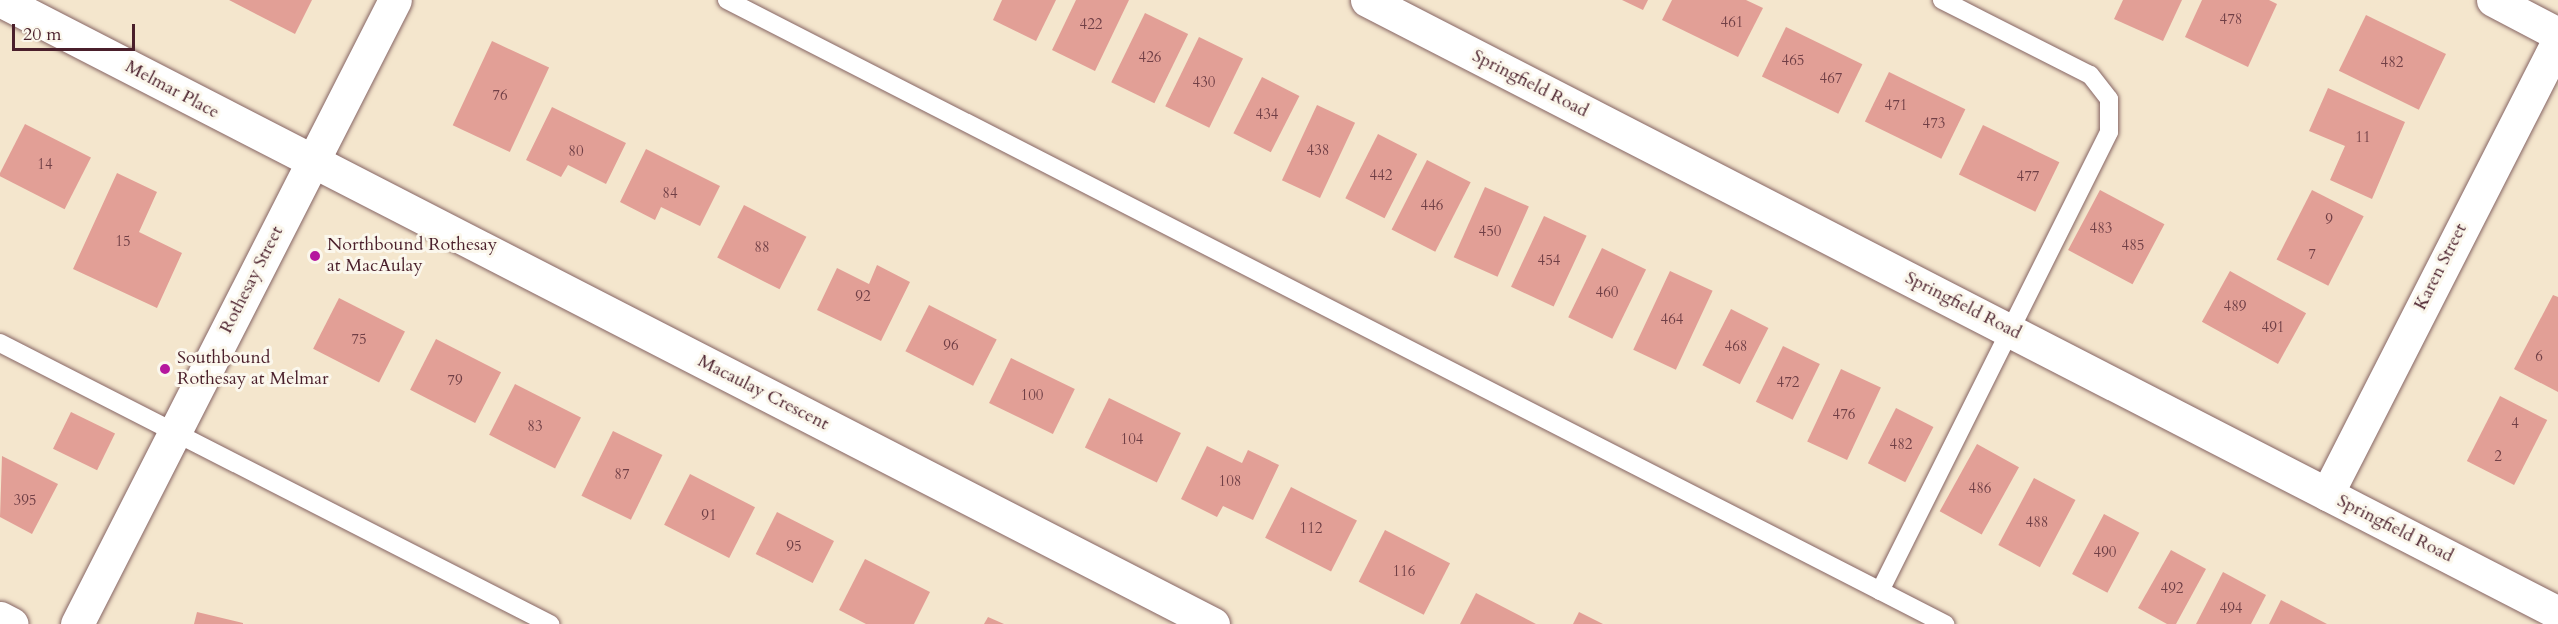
<!DOCTYPE html>
<html>
<head>
<meta charset="utf-8">
<style>
  body { margin:0 }
  #map { position:relative; width:2558px; height:624px; overflow:hidden; background:#f4e6cd; font-family:Cardo,serif }
  div>[style] { position:absolute }
  .building>* { inset:0; background:#e29f96; transform-origin:0 0 }
  .roads { filter:drop-shadow(0 0 2px #866564) drop-shadow(0 0 2px #866564) }
  .service>* { height:18px; margin:-9px; padding:0 9px; transform-origin:9px; border-radius:9px; background:#fff }
  .minor>* { height:33px; margin:-16.5px; padding:0 16.5px; transform-origin:16.5px; border-radius:16.5px; background:#fff }
  .tertiary>* { height:33px; margin:-16.5px; padding:0 16.5px; transform-origin:16.5px; border-radius:16.5px; background:#fff }
  .dots>* { width:16px; height:16px; translate:-50% -50%; box-sizing:border-box; border:3px solid #fbf7ec; border-radius:50% }
  span { translate:-50% -50%; white-space:nowrap; text-align:center; line-height:1.15; -webkit-text-stroke:6px #fbf7ec; paint-order:stroke }
  .number-label { font-size:15px; color:#703f46 }
  .number-label span { -webkit-text-stroke-width:0 }
  .street-label { font-size:18px; color:#4a1f2b }
  .poi-label { font-size:18px; color:#4a1f2b }
  .left { translate:0 -50%; text-align:left }
  .scale { position:absolute; left:12px; top:24px; width:123px; height:27px; box-sizing:border-box; border:3px solid #4a1f2b; border-top:0; padding-left:8px; font-size:18px; line-height:21px; white-space:nowrap; color:#4a1f2b; -webkit-text-stroke:4px #fbf7ec; paint-order:stroke }
</style>
</head>
<body>
<div id="map">
  <div class="building">
    <i style="clip-path:polygon(229px 0,312px 0,295px 34px)"></i>
    <i style="clip-path:polygon(1002px 0,1056px 0,1036px 41px,993px 20px)"></i>
    <i style="clip-path:polygon(1076px 0,1129px 0,1095px 71px,1052px 50px)"></i>
    <i style="clip-path:polygon(1622px 0,1648px 0,1643px 10px)"></i>
    <i style="clip-path:polygon(1672px 0,1746px 0,1763px 8px,1738px 57px,1662px 20px)"></i>
    <i style="clip-path:polygon(2123px 0,2182px 0,2163px 41px,2114px 19px)"></i>
    <i style="clip-path:polygon(2202px 0,2269px 0,2277px 4px,2248px 67px,2185px 37px)"></i>
    <i style="left:1145px;top:13px;width:48px;height:77px;rotate:26deg"></i>
    <i style="left:2366px;top:15px;width:89px;height:62px;rotate:26deg"></i>
    <i style="left:1786px;top:27px;width:85px;height:55px;rotate:26deg"></i>
    <i style="left:1199px;top:37px;width:49px;height:77px;rotate:26deg"></i>
    <i style="left:492px;top:41px;width:63px;height:93px;rotate:25deg"></i>
    <i style="left:1889px;top:72px;width:85px;height:55px;rotate:26deg"></i>
    <i style="left:1262px;top:77px;width:42px;height:63px;rotate:27deg"></i>
    <i style="clip-path:polygon(2328px 88px,2405px 122px,2372px 199px,2330px 180px,2345px 146px,2309px 131px)"></i>
    <i style="left:1317px;top:105px;width:42px;height:83px;rotate:25deg"></i>
    <i style="clip-path:polygon(552px 107px,626px 143px,606px 184px,568px 165px,561px 177px,526px 160px)"></i>
    <i style="left:25px;top:124px;width:74px;height:58px;rotate:27deg"></i>
    <i style="left:1983px;top:125px;width:85px;height:55px;rotate:26deg"></i>
    <i style="left:1378px;top:134px;width:44px;height:72px;rotate:27deg"></i>
    <i style="clip-path:polygon(646px 149px,720px 186px,700px 226px,661px 207px,655px 220px,620px 202px)"></i>
    <i style="left:1427px;top:160px;width:49px;height:78px;rotate:27deg"></i>
    <i style="clip-path:polygon(117px 173px,157px 192px,139px 232px,182px 253px,157px 308px,73px 269px)"></i>
    <i style="left:1485px;top:187px;width:48px;height:77px;rotate:24deg"></i>
    <i style="left:2100px;top:190px;width:73px;height:68px;rotate:28deg"></i>
    <i style="left:2312px;top:190px;width:58px;height:78px;rotate:27deg"></i>
    <i style="left:744px;top:205px;width:70px;height:59px;rotate:27deg"></i>
    <i style="left:1544px;top:216px;width:47px;height:78px;rotate:25deg"></i>
    <i style="left:1602px;top:248px;width:49px;height:77px;rotate:26deg"></i>
    <i style="clip-path:polygon(877px 265px,910px 282px,881px 341px,817px 310px,837px 268px,869px 284px)"></i>
    <i style="left:1670px;top:271px;width:47px;height:87px;rotate:25deg"></i>
    <i style="left:2230px;top:271px;width:87px;height:58px;rotate:29deg"></i>
    <i style="clip-path:polygon(2553px 295px,2558px 297px,2558px 392px,2514px 369px)"></i>
    <i style="left:339px;top:298px;width:74px;height:57px;rotate:27deg"></i>
    <i style="left:929px;top:305px;width:76px;height:52px;rotate:27deg"></i>
    <i style="left:1731px;top:309px;width:42px;height:63px;rotate:27deg"></i>
    <i style="left:436px;top:339px;width:73px;height:57px;rotate:27deg"></i>
    <i style="left:1783px;top:346px;width:41px;height:62px;rotate:26deg"></i>
    <i style="left:1011px;top:358px;width:71px;height:50px;rotate:26deg"></i>
    <i style="left:1841px;top:369px;width:44px;height:80px;rotate:25deg"></i>
    <i style="left:515px;top:384px;width:74px;height:57px;rotate:27deg"></i>
    <i style="left:2500px;top:396px;width:53px;height:73px;rotate:27deg"></i>
    <i style="left:1109px;top:398px;width:80px;height:55px;rotate:26deg"></i>
    <i style="left:1896px;top:408px;width:42px;height:62px;rotate:27deg"></i>
    <i style="left:71px;top:412px;width:49px;height:41px;rotate:26deg"></i>
    <i style="left:613px;top:431px;width:55px;height:72px;rotate:26deg"></i>
    <i style="left:1977px;top:444px;width:48px;height:77px;rotate:29deg"></i>
    <i style="clip-path:polygon(1207px 446px,1242px 463px,1248px 450px,1279px 465px,1253px 520px,1223px 506px,1217px 517px,1181px 499px)"></i>
    <i style="clip-path:polygon(2px 456px,58px 484px,32px 534px,0 517px)"></i>
    <i style="left:690px;top:474px;width:73px;height:57px;rotate:27deg"></i>
    <i style="left:2034px;top:478px;width:47px;height:76px;rotate:28deg"></i>
    <i style="left:1291px;top:487px;width:74px;height:57px;rotate:27deg"></i>
    <i style="left:777px;top:512px;width:64px;height:47px;rotate:27deg"></i>
    <i style="left:2104px;top:514px;width:40px;height:68px;rotate:28deg"></i>
    <i style="left:1385px;top:530px;width:73px;height:58px;rotate:27deg"></i>
    <i style="clip-path:polygon(2171px 550px,2206px 569px,2176px 624px,2167px 624px,2138px 608px)"></i>
    <i style="clip-path:polygon(865px 559px,930px 592px,914px 624px,866px 624px,839px 610px)"></i>
    <i style="clip-path:polygon(2223px 572px,2266px 595px,2251px 624px,2196px 624px)"></i>
    <i style="clip-path:polygon(1476px 593px,1536px 624px,1460px 624px)"></i>
    <i style="clip-path:polygon(2281px 600px,2327px 624px,2269px 624px)"></i>
    <i style="clip-path:polygon(197px 612px,243px 623px,243px 624px,194px 624px)"></i>
    <i style="clip-path:polygon(1579px 612px,1603px 624px,1573px 624px)"></i>
    <i style="clip-path:polygon(988px 617px,1004px 624px,984px 624px)"></i>
  </div>
  <div class="roads">
    <div class="service">
      <i style="left:727px;top:0;width:1369px;rotate:27.13deg"></i>
      <i style="left:0;top:343px;width:618px;rotate:27.06deg"></i>
      <i style="left:1880px;top:591px;width:513px;rotate:-63.48deg"></i>
      <i style="left:2109px;top:132px;width:33px;rotate:-90deg"></i>
      <i style="left:2109px;top:99px;width:31px;rotate:-128deg"></i>
      <i style="left:2090px;top:75px;width:166px;rotate:-153.1deg"></i>
    </div>
    <div class="minor">
      <i style="left:0;top:0;width:1364px;rotate:27.22deg"></i>
      <i style="left:2493px;top:0;width:73px;rotate:27.6deg"></i>
      <i style="left:2327px;top:494px;width:508px;rotate:-62.98deg"></i>
      <i style="left:0;top:618px;width:13px;rotate:27deg"></i>
    </div>
    <div class="tertiary">
      <i style="left:1367px;top:0;width:1339px;rotate:27.23deg"></i>
      <i style="left:77px;top:624px;width:700px;rotate:-63deg"></i>
    </div>
  </div>
  <div class="dots">
    <i style="left:315px;top:256px;background:#b5179e"></i>
    <i style="left:165px;top:369px;background:#b5179e"></i>
  </div>
  <div class="number-label">
    <span style="left:2231px;top:20px">478</span>
    <span style="left:1732px;top:23px">461</span>
    <span style="left:1091px;top:25px">422</span>
    <span style="left:1150px;top:58px">426</span>
    <span style="left:1793px;top:61px">465</span>
    <span style="left:2392px;top:63px">482</span>
    <span style="left:1831px;top:79px">467</span>
    <span style="left:1204px;top:83px">430</span>
    <span style="left:500px;top:96px">76</span>
    <span style="left:1896px;top:106px">471</span>
    <span style="left:1267px;top:115px">434</span>
    <span style="left:1934px;top:124px">473</span>
    <span style="left:2363px;top:138px">11</span>
    <span style="left:1318px;top:151px">438</span>
    <span style="left:576px;top:152px">80</span>
    <span style="left:45px;top:165px">14</span>
    <span style="left:1381px;top:176px">442</span>
    <span style="left:2028px;top:177px">477</span>
    <span style="left:670px;top:194px">84</span>
    <span style="left:1432px;top:206px">446</span>
    <span style="left:2329px;top:220px">9</span>
    <span style="left:2101px;top:229px">483</span>
    <span style="left:1490px;top:232px">450</span>
    <span style="left:123px;top:242px">15</span>
    <span style="left:2133px;top:246px">485</span>
    <span style="left:762px;top:248px">88</span>
    <span style="left:2312px;top:255px">7</span>
    <span style="left:1549px;top:261px">454</span>
    <span style="left:1607px;top:293px">460</span>
    <span style="left:863px;top:297px">92</span>
    <span style="left:2235px;top:307px">489</span>
    <span style="left:1672px;top:320px">464</span>
    <span style="left:2273px;top:328px">491</span>
    <span style="left:359px;top:340px">75</span>
    <span style="left:951px;top:346px">96</span>
    <span style="left:1736px;top:347px">468</span>
    <span style="left:2539px;top:357px">6</span>
    <span style="left:455px;top:381px">79</span>
    <span style="left:1788px;top:383px">472</span>
    <span style="left:1032px;top:396px">100</span>
    <span style="left:1844px;top:415px">476</span>
    <span style="left:2515px;top:424px">4</span>
    <span style="left:535px;top:427px">83</span>
    <span style="left:1132px;top:440px">104</span>
    <span style="left:1901px;top:445px">482</span>
    <span style="left:2498px;top:457px">2</span>
    <span style="left:622px;top:475px">87</span>
    <span style="left:1230px;top:482px">108</span>
    <span style="left:1980px;top:489px">486</span>
    <span style="left:25px;top:501px">395</span>
    <span style="left:709px;top:516px">91</span>
    <span style="left:2037px;top:523px">488</span>
    <span style="left:1311px;top:529px">112</span>
    <span style="left:794px;top:547px">95</span>
    <span style="left:2105px;top:553px">490</span>
    <span style="left:1404px;top:572px">116</span>
    <span style="left:2172px;top:589px">492</span>
    <span style="left:2231px;top:609px">494</span>
  </div>
  <div class="street-label">
    <span style="left:1530px;top:84px;rotate:27deg">Springfield Road</span>
    <span style="left:172px;top:90px;rotate:28deg">Melmar Place</span>
    <span style="left:2441px;top:267px;rotate:-63deg">Karen Street</span>
    <span style="left:252px;top:280px;rotate:-63deg">Rothesay Street</span>
    <span style="left:1963px;top:306px;rotate:27deg">Springfield Road</span>
    <span style="left:763px;top:393px;rotate:27deg">Macaulay Crescent</span>
    <span style="left:2395px;top:529px;rotate:27deg">Springfield Road</span>
  </div>
  <div class="poi-label">
    <span class="left" style="left:327px;top:256px">Northbound Rothesay<br>at MacAulay</span>
    <span class="left" style="left:177px;top:369px">Southbound<br>Rothesay at Melmar</span>
  </div>
  <div class="scale">20 m</div>
</div>
</body>
</html>
